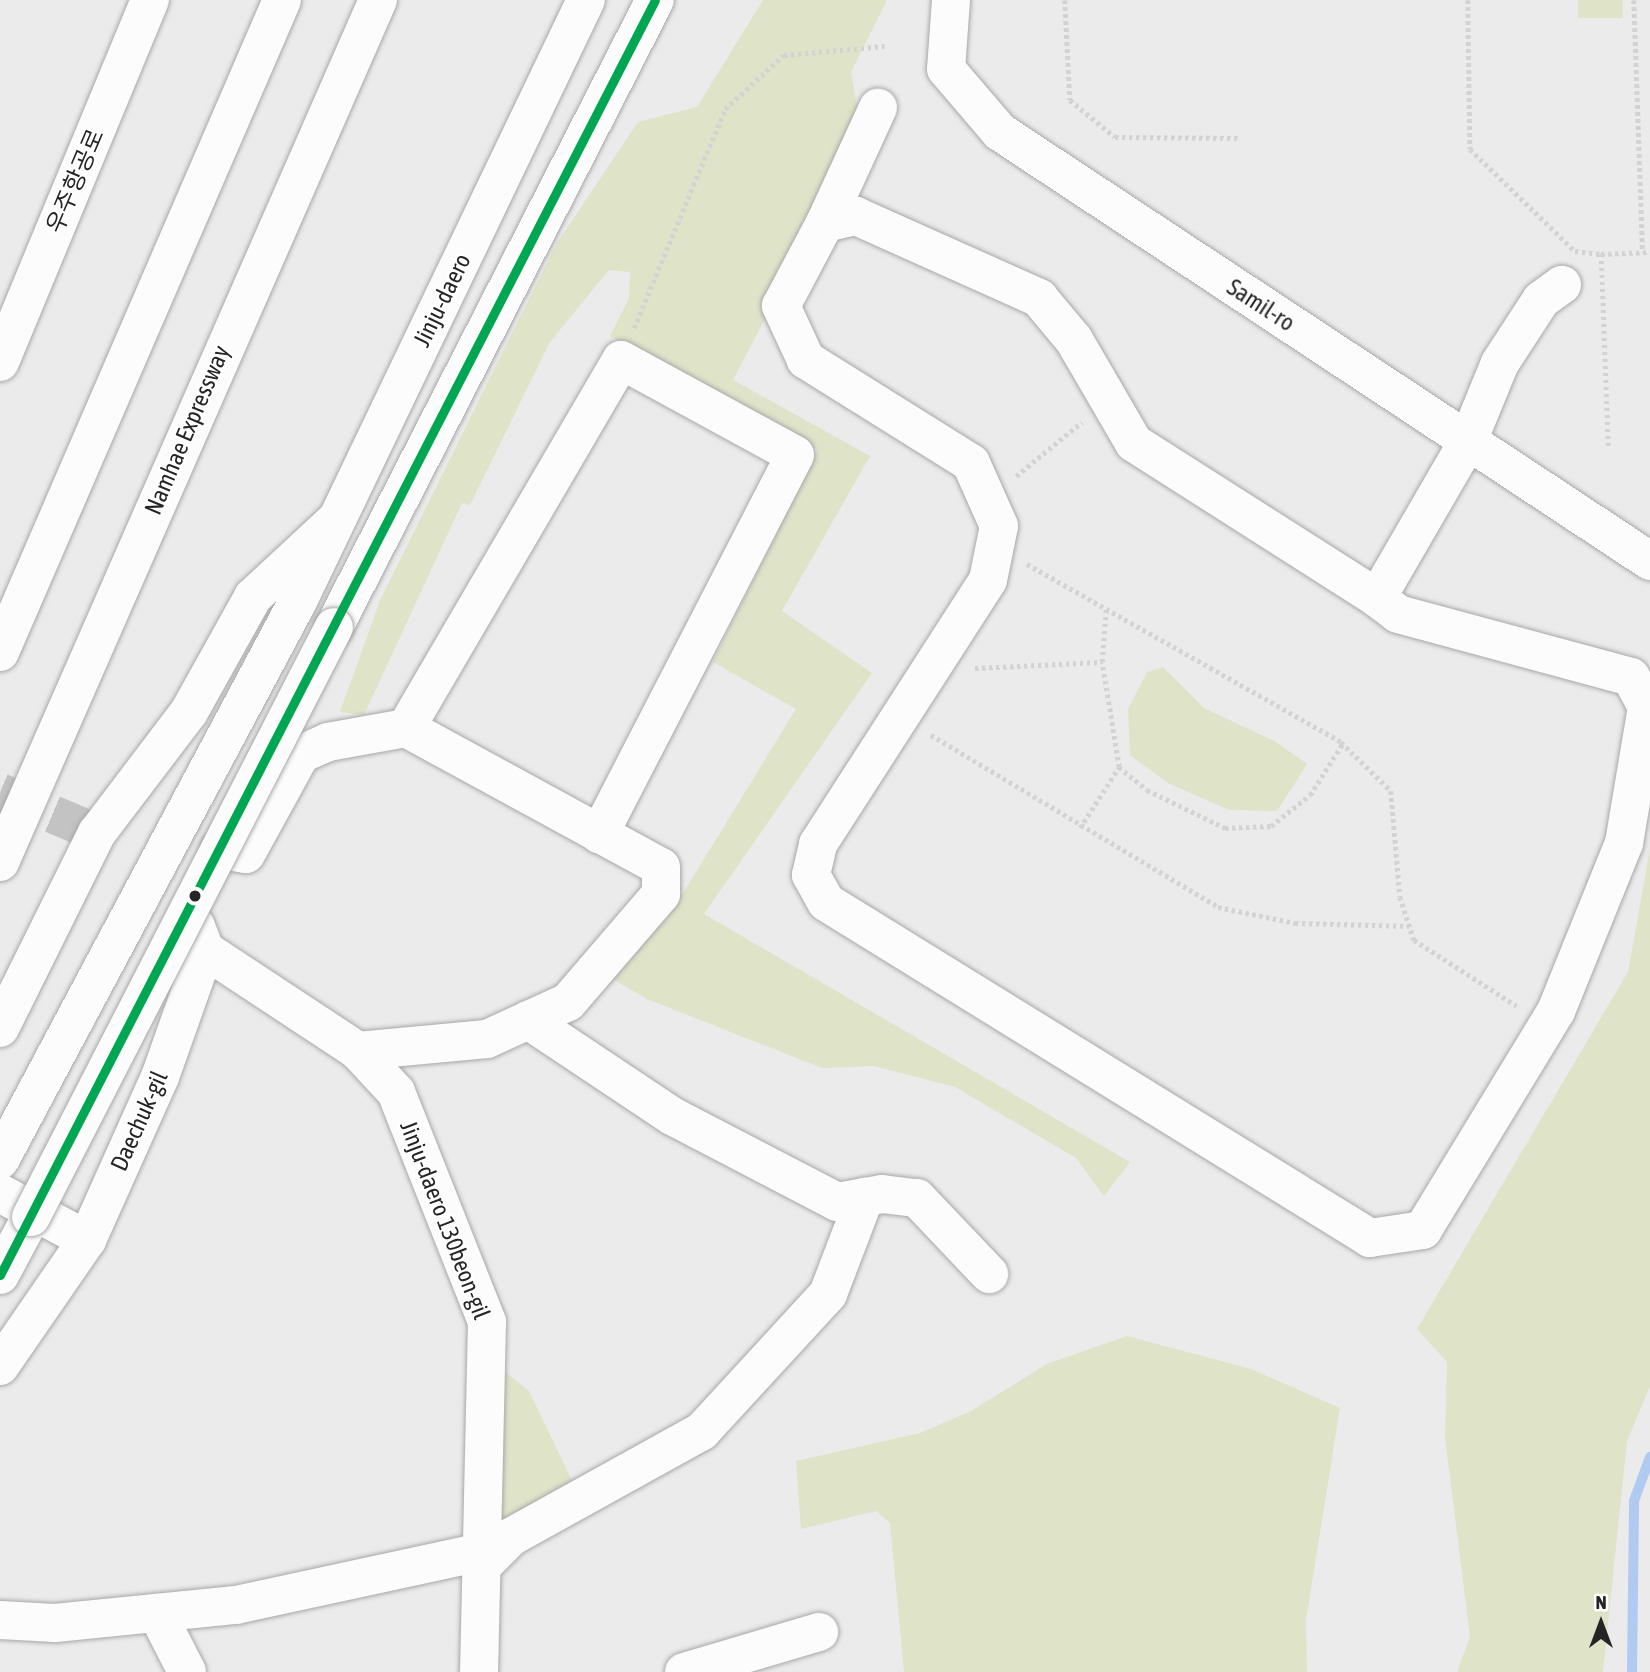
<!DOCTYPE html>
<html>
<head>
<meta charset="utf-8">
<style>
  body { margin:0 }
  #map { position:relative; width:1650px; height:1672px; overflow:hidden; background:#ebebeb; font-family:"Asap Condensed","Noto Sans KR",sans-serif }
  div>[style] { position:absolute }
  .green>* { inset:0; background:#dfe3c8; transform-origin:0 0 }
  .stream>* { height:10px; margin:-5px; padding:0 5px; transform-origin:5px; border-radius:5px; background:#b0caf2 }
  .minor-tunnel>* { height:38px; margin-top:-19px; transform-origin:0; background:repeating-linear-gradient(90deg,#c3c3c3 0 38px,transparent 0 57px) }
  .path>* { height:4.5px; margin-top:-2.25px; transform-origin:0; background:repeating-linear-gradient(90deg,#d2d3d3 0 3.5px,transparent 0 7px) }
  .roads { filter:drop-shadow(0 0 2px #a8a8a8) drop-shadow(0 0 2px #a8a8a8) }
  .minor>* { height:38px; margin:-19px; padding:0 19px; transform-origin:19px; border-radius:19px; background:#fcfcfc }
  .major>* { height:38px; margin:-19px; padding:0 19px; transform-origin:19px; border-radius:19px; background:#fcfcfc }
  .highway>* { height:38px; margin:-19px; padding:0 19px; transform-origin:19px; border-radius:19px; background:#fcfcfc }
  .bridges { filter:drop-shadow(0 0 2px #a8a8a8) drop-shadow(0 0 2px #a8a8a8) }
  .major-bridge>* { height:38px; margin:-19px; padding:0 19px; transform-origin:19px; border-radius:19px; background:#fcfcfc }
  .bus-1>* { height:9px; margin:-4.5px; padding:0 4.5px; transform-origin:4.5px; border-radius:4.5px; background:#00a651 }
  .dots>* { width:19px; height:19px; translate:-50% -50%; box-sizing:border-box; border:4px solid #fff; border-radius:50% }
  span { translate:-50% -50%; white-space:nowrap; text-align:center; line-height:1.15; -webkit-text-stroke:5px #fff; paint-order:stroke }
  .street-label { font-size:24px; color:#242525 }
  .north { position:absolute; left:1566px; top:1588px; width:70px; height:70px; -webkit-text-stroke:5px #fff; paint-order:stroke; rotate:0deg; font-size:19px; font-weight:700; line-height:28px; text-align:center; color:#242525 }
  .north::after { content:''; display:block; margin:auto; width:24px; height:32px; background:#242525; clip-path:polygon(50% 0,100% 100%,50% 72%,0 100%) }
</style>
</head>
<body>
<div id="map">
  <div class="green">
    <i style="clip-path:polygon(763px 0,887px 0,851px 72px,860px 124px,855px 147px,733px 380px,870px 456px,782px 611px,872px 673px,704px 914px,1130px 1162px,1104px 1196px,1076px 1158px,955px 1087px,874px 1066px,822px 1068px,647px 999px,611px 978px,685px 890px,796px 709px,713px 662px,818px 450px,610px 336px,629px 298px,630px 272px,609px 270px,550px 342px,470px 505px,462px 503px,364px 715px,340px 712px,381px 598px,557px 243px,638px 122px,697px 107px)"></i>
    <i style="left:1578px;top:0;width:45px;height:18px"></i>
    <i style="clip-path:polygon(1163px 667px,1204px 708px,1276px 742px,1307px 764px,1277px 811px,1229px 810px,1168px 783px,1130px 755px,1128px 709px,1147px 672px)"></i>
    <i style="clip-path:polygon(1650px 849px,1650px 1386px,1627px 1441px,1603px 1672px,1457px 1672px,1470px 1637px,1445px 1438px,1447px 1362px,1417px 1329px,1628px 972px)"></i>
    <i style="clip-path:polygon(1127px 1336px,1251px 1369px,1340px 1408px,1306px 1620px,1307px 1672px,904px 1672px,890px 1523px,876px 1511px,801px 1529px,796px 1461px,920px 1433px,971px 1411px,1047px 1364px)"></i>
    <i style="clip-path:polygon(500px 1368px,529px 1391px,575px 1487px,496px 1533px)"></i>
  </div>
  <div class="stream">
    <i style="left:1632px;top:1672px;width:171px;rotate:-89.3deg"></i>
    <i style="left:1634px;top:1501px;width:47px;rotate:-70deg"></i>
  </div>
  <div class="minor-tunnel">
    <i style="left:0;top:792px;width:105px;rotate:22.9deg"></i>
  </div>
  <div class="path">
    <i style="left:1065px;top:0;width:100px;rotate:87.1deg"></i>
    <i style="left:1070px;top:100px;width:58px;rotate:39.4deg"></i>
    <i style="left:1115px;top:137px;width:123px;rotate:0.5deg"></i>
    <i style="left:1468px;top:0;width:149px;rotate:89.2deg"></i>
    <i style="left:1470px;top:149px;width:146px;rotate:44.2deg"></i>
    <i style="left:1575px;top:251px;width:26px;rotate:7deg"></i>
    <i style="left:1634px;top:0;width:252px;rotate:88deg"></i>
    <i style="left:634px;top:328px;width:237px;rotate:-67.4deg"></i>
    <i style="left:725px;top:109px;width:80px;rotate:-42.5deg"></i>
    <i style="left:784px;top:55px;width:101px;rotate:-5.1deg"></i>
    <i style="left:1608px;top:446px;width:192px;rotate:-92.1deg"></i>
    <i style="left:1601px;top:254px;width:49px;rotate:-2.3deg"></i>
    <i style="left:1016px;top:476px;width:85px;rotate:-39.3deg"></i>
    <i style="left:1027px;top:564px;width:361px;rotate:29.5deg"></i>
    <i style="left:1341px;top:742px;width:70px;rotate:44.4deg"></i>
    <i style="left:1391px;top:791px;width:106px;rotate:85.1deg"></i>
    <i style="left:1400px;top:897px;width:45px;rotate:72deg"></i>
    <i style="left:1414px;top:940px;width:122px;rotate:32.7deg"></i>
    <i style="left:975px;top:668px;width:127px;rotate:-2.7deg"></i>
    <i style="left:931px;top:735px;width:335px;rotate:30.9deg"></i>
    <i style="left:1218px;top:907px;width:79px;rotate:11.7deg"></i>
    <i style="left:1295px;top:923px;width:114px;rotate:1.5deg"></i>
    <i style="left:1119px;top:767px;width:36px;rotate:39deg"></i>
    <i style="left:1147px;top:790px;width:87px;rotate:26deg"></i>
    <i style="left:1225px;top:828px;width:46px;rotate:-2.5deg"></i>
    <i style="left:1271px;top:826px;width:50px;rotate:-38.5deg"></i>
    <i style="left:1310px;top:795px;width:62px;rotate:-57.6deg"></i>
    <i style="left:1080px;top:828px;width:72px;rotate:-57.4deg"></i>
    <i style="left:1119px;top:767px;width:106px;rotate:-99.2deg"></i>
    <i style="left:1102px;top:662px;width:54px;rotate:-85.8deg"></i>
  </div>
  <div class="roads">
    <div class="minor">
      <i style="left:951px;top:0;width:69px;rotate:94.1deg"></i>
      <i style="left:946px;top:69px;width:83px;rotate:49.4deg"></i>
      <i style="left:1000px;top:132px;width:779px;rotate:33.42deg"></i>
      <i style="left:825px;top:223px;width:127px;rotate:-65.3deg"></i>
      <i style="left:0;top:362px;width:392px;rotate:-67.5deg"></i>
      <i style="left:1377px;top:598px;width:26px;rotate:37deg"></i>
      <i style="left:1398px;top:614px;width:241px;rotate:15.1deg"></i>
      <i style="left:1631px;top:677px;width:34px;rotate:62deg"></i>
      <i style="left:1647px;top:707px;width:138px;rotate:99.6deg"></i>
      <i style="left:1624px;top:843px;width:181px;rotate:112deg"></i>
      <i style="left:1556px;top:1011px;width:256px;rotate:121.3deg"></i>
      <i style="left:1423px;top:1230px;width:54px;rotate:171.4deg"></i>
      <i style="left:1370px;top:1238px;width:639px;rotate:-148.3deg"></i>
      <i style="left:826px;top:902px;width:31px;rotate:-119deg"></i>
      <i style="left:811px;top:875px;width:32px;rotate:-77deg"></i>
      <i style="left:818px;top:844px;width:314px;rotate:-57.2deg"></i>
      <i style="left:988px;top:580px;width:55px;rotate:-78.5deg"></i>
      <i style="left:999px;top:526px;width:69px;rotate:-114deg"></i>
      <i style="left:971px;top:463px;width:195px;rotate:-148deg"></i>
      <i style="left:806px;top:360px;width:60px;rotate:-114.8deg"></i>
      <i style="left:781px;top:306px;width:94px;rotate:-62.1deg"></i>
      <i style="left:825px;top:223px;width:32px;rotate:-13deg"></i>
      <i style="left:856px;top:216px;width:201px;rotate:24.1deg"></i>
      <i style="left:1039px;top:298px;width:55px;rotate:50.2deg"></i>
      <i style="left:1074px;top:340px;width:119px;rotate:59.8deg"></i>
      <i style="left:1134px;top:443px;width:288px;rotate:32.5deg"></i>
      <i style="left:1377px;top:598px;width:181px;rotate:-59.9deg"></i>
      <i style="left:1468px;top:441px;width:84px;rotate:-67.7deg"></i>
      <i style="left:1500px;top:363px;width:75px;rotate:-56.9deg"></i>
      <i style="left:1541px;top:300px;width:26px;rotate:-36deg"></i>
      <i style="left:406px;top:728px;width:426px;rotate:-59.7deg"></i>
      <i style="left:621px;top:360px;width:198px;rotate:28.6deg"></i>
      <i style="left:795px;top:455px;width:427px;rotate:117.3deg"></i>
      <i style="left:220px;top:850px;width:26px;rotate:9deg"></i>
      <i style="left:246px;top:854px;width:114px;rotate:-61.2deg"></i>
      <i style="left:301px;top:754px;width:30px;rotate:-24deg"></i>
      <i style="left:328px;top:742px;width:79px;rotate:-10.2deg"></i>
      <i style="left:406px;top:728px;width:290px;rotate:28.6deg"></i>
      <i style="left:661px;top:867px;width:27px;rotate:90deg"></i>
      <i style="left:661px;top:894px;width:143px;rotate:130.7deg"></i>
      <i style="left:568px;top:1002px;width:89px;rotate:155.4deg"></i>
      <i style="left:487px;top:1039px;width:130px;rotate:174.7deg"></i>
      <i style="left:205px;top:950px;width:183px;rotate:33.4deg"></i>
      <i style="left:358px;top:1051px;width:56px;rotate:47.2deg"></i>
      <i style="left:396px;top:1092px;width:247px;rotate:68.4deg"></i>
      <i style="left:487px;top:1322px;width:350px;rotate:91.3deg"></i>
      <i style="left:528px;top:1020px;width:173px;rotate:33.7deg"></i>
      <i style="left:672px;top:1116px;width:186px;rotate:27.5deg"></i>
      <i style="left:837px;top:1202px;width:46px;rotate:-10.1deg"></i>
      <i style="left:882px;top:1194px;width:35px;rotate:7deg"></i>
      <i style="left:917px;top:1198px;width:105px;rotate:46.5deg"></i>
      <i style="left:0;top:1028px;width:218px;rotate:-63.6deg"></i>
      <i style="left:97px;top:833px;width:152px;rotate:-52.8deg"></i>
      <i style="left:189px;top:712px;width:132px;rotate:-60.9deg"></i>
      <i style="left:253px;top:597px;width:113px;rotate:-42.9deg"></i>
      <i style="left:0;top:1193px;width:99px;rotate:28.4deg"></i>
      <i style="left:0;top:1366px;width:153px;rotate:-55.4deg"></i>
      <i style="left:87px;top:1240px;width:179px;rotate:-65.9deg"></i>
      <i style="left:160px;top:1077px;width:135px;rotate:-70.5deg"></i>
      <i style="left:205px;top:950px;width:26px;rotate:-111deg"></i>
      <i style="left:482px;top:1566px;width:41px;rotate:-45deg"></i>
      <i style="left:511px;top:1537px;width:218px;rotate:-29deg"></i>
      <i style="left:702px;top:1431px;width:186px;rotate:-47.4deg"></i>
      <i style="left:828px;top:1294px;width:104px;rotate:-69.1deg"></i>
      <i style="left:157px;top:1613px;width:66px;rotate:63deg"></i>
      <i style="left:0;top:1620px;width:55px;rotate:3.1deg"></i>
      <i style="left:55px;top:1623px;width:182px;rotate:-5.7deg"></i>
      <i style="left:236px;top:1605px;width:252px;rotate:-12.2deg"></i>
      <i style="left:684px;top:1672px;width:141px;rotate:-16.5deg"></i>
    </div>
    <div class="major">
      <i style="left:334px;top:627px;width:704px;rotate:-62.89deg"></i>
      <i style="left:0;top:1160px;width:633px;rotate:-61.94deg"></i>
      <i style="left:298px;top:601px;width:666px;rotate:-64.4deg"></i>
      <i style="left:0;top:1275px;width:66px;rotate:-61.9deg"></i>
    </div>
    <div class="highway">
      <i style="left:0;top:652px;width:710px;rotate:-66.61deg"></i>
      <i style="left:0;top:862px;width:941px;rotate:-66.32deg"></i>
    </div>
  </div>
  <div class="bridges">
    <div class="major-bridge">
      <i style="left:31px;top:1217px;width:663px;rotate:-62.82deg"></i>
    </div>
  </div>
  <div class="bus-1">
    <i style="left:0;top:1275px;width:1433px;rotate:-62.81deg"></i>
  </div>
  <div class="dots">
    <i style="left:195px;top:896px;background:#242525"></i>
  </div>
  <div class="street-label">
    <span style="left:75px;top:181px;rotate:-67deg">우주항공로</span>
    <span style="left:442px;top:300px;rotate:-64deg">Jinju-daero</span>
    <span style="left:1261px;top:305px;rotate:33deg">Samil-ro</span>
    <span style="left:187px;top:430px;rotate:-67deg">Namhae Expressway</span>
    <span style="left:139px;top:1121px;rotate:-66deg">Daechuk-gil</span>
    <span style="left:445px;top:1220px;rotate:69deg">Jinju-daero 130beon-gil</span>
  </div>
  <div class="north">N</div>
</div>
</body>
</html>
